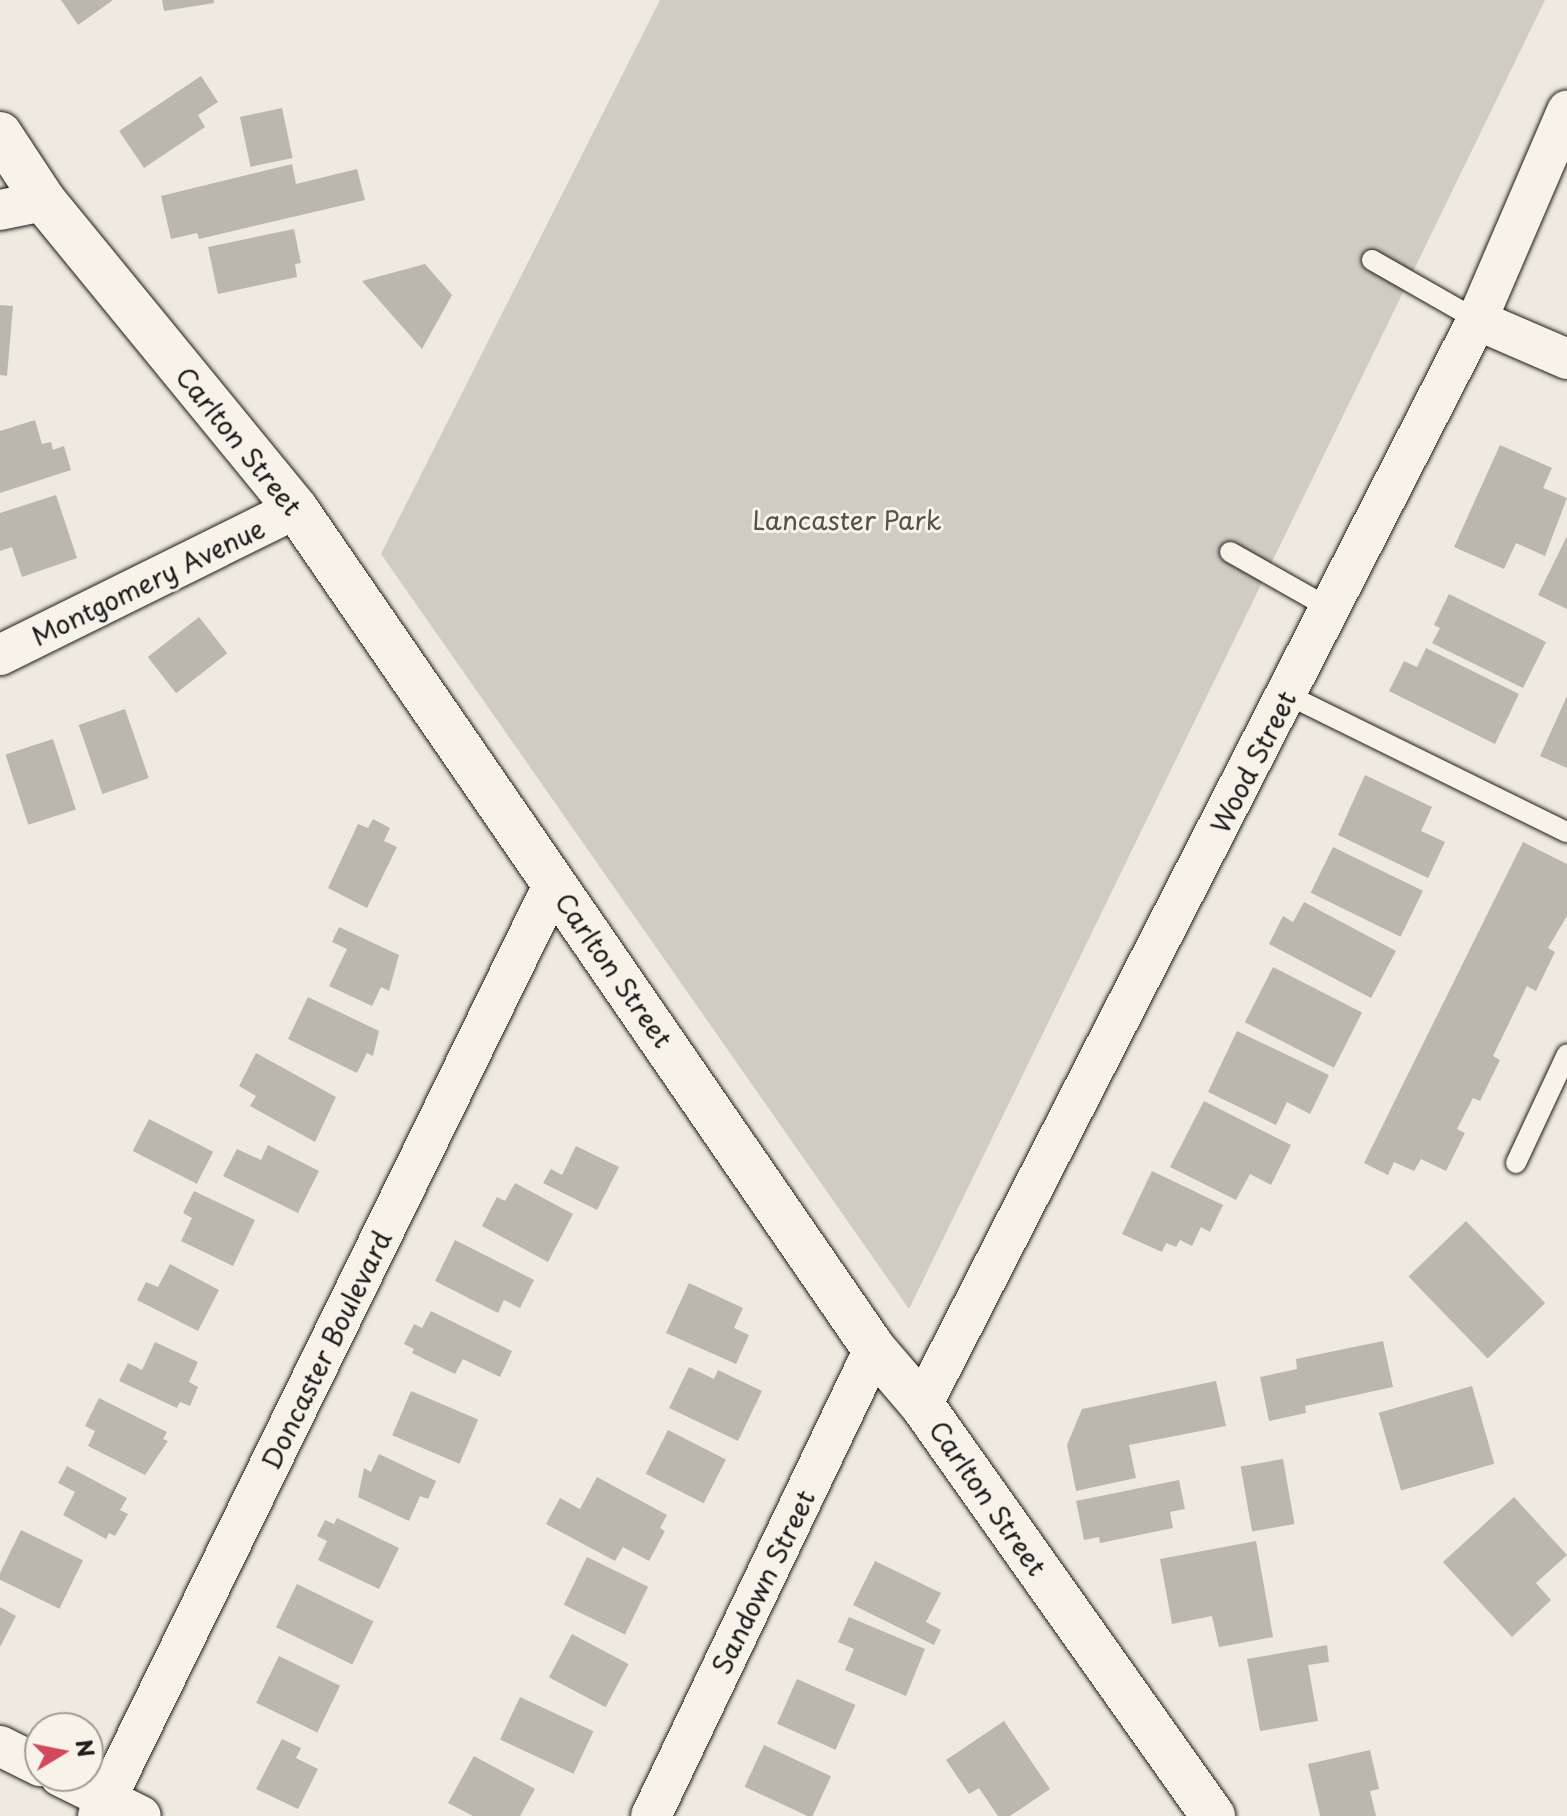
<!DOCTYPE html>
<html>
<head>
<meta charset="utf-8">
<style>
  body { margin:0 }
  #map { position:relative; width:1567px; height:1816px; overflow:hidden; background:#eeeae0; font-family:"Playpen Sans",sans-serif }
  div>[style] { position:absolute }
  .green>* { inset:0; background:#cfccc3 }
  .building>* { inset:0; background:#bab7af; transform-origin:0 0 }
  .roads { filter:drop-shadow(0 0 2px #1c1c1c) drop-shadow(0 0 2px #1c1c1c) }
  .lane>* { height:20px; margin:-10px; padding:0 10px; transform-origin:10px; border-radius:10px; background:#f7f3e8 }
  .street>* { height:40px; margin:-20px; padding:0 20px; transform-origin:20px; border-radius:20px; background:#f7f3e8 }
  .secondary>* { height:44px; margin:-22px; padding:0 22px; transform-origin:22px; border-radius:22px; background:#f7f3e8 }
  span { translate:-50% -50%; white-space:nowrap; text-align:center; line-height:1.15; -webkit-text-stroke:6px #f7f3e8; paint-order:stroke }
  .street-label { font-size:26px; color:#1c1c1c }
  .park-label { font-size:26px; color:#52514e }
  .north { position:absolute; left:24px; top:1712px; width:80px; height:80px; box-sizing:border-box; background:#f7f3e8; border:2px solid #9f9d96; border-radius:50%; rotate:80deg; font-size:22px; font-weight:700; line-height:32px; text-align:center; color:#1c1c1c }
  .north::after { content:''; display:block; margin:auto; width:28px; height:36px; background:#d1495b; clip-path:polygon(50% 0,100% 100%,50% 72%,0 100%) }
</style>
</head>
<body>
<div id="map">
  <div class="green">
    <i style="clip-path:polygon(660px 0,1545px 0,909px 1309px,381px 554px)"></i>
  </div>
  <div class="building">
    <i style="clip-path:polygon(61px 0,113px 0,78px 25px)"></i>
    <i style="clip-path:polygon(162px 0,214px 0,214px 3px,164px 11px)"></i>
    <i style="clip-path:polygon(201px 76px,218px 102px,198px 115px,205px 127px,144px 168px,119px 131px)"></i>
    <i style="left:282px;top:108px;width:51px;height:43px;rotate:78deg"></i>
    <i style="clip-path:polygon(292px 164px,296px 184px,357px 169px,365px 200px,199px 239px,197px 233px,171px 239px,161px 196px)"></i>
    <i style="clip-path:polygon(294px 229px,301px 263px,295px 264px,297px 277px,218px 294px,208px 247px)"></i>
    <i style="clip-path:polygon(425px 264px,452px 295px,422px 349px,362px 281px)"></i>
    <i style="clip-path:polygon(0 305px,13px 306px,7px 376px,0 375px)"></i>
    <i style="clip-path:polygon(35px 420px,42px 444px,51px 442px,53px 450px,64px 446px,71px 470px,0 493px,0 431px)"></i>
    <i style="clip-path:polygon(1500px 445px,1552px 468px,1543px 488px,1567px 498px,1545px 556px,1516px 543px,1504px 569px,1454px 547px)"></i>
    <i style="clip-path:polygon(56px 495px,77px 558px,22px 577px,12px 547px,0 551px,0 513px)"></i>
    <i style="clip-path:polygon(1567px 536px,1567px 609px,1538px 595px)"></i>
    <i style="clip-path:polygon(1449px 594px,1546px 642px,1523px 688px,1432px 643px,1440px 628px,1434px 625px)"></i>
    <i style="left:199px;top:617px;width:46px;height:65px;rotate:52deg"></i>
    <i style="clip-path:polygon(1426px 648px,1519px 694px,1495px 744px,1389px 691px,1404px 661px,1417px 667px)"></i>
    <i style="clip-path:polygon(1567px 696px,1567px 768px,1540px 756px)"></i>
    <i style="left:125px;top:709px;width:73px;height:49px;rotate:71deg"></i>
    <i style="left:53px;top:739px;width:74px;height:50px;rotate:72deg"></i>
    <i style="clip-path:polygon(1365px 775px,1432px 807px,1421px 831px,1445px 842px,1428px 878px,1338px 835px)"></i>
    <i style="clip-path:polygon(373px 819px,390px 828px,384px 841px,397px 847px,367px 908px,328px 888px,358px 824px,368px 828px)"></i>
    <i style="clip-path:polygon(1523px 842px,1567px 864px,1567px 916px,1548px 948px,1555px 952px,1536px 991px,1527px 986px,1493px 1056px,1500px 1060px,1480px 1101px,1473px 1098px,1457px 1129px,1465px 1133px,1446px 1171px,1421px 1159px,1414px 1171px,1394px 1162px,1388px 1175px,1364px 1163px)"></i>
    <i style="left:1333px;top:847px;width:100px;height:51px;rotate:26deg"></i>
    <i style="clip-path:polygon(1304px 902px,1396px 951px,1371px 998px,1269px 944px,1283px 916px,1293px 922px)"></i>
    <i style="clip-path:polygon(339px 927px,399px 955px,389px 991px,381px 987px,372px 1006px,329px 986px,347px 949px,332px 942px)"></i>
    <i style="left:1273px;top:967px;width:100px;height:62px;rotate:27deg"></i>
    <i style="clip-path:polygon(308px 997px,379px 1031px,373px 1056px,367px 1053px,357px 1073px,288px 1039px)"></i>
    <i style="clip-path:polygon(1237px 1031px,1329px 1075px,1310px 1114px,1287px 1102px,1276px 1125px,1208px 1092px)"></i>
    <i style="clip-path:polygon(256px 1053px,336px 1097px,315px 1142px,250px 1106px,256px 1096px,239px 1086px)"></i>
    <i style="clip-path:polygon(1204px 1101px,1291px 1145px,1271px 1185px,1250px 1174px,1236px 1200px,1170px 1167px)"></i>
    <i style="left:149px;top:1119px;width:72px;height:36px;rotate:27deg"></i>
    <i style="clip-path:polygon(268px 1145px,319px 1171px,298px 1213px,223px 1176px,237px 1149px,261px 1160px)"></i>
    <i style="clip-path:polygon(576px 1146px,619px 1167px,597px 1210px,543px 1183px,551px 1169px,562px 1175px)"></i>
    <i style="clip-path:polygon(1152px 1171px,1223px 1205px,1210px 1232px,1201px 1227px,1192px 1246px,1180px 1240px,1176px 1247px,1166px 1243px,1162px 1252px,1122px 1234px)"></i>
    <i style="clip-path:polygon(515px 1183px,573px 1214px,548px 1262px,482px 1226px,497px 1197px,505px 1201px)"></i>
    <i style="clip-path:polygon(194px 1191px,255px 1220px,233px 1266px,181px 1241px,192px 1218px,183px 1213px)"></i>
    <i style="left:1466px;top:1221px;width:114px;height:80px;rotate:46deg"></i>
    <i style="clip-path:polygon(455px 1240px,534px 1280px,520px 1308px,504px 1300px,498px 1313px,435px 1281px)"></i>
    <i style="clip-path:polygon(170px 1264px,219px 1290px,198px 1331px,137px 1300px,146px 1282px,158px 1287px)"></i>
    <i style="clip-path:polygon(689px 1283px,743px 1308px,734px 1328px,749px 1335px,736px 1364px,666px 1333px)"></i>
    <i style="clip-path:polygon(431px 1311px,512px 1351px,500px 1377px,463px 1359px,455px 1374px,412px 1353px,414px 1349px,404px 1344px,414px 1324px,422px 1328px)"></i>
    <i style="clip-path:polygon(1383px 1341px,1393px 1387px,1305px 1406px,1306px 1413px,1269px 1421px,1260px 1377px,1297px 1369px,1296px 1359px)"></i>
    <i style="clip-path:polygon(155px 1342px,198px 1362px,189px 1382px,198px 1387px,190px 1406px,180px 1402px,177px 1408px,119px 1381px,128px 1363px,142px 1370px)"></i>
    <i style="clip-path:polygon(689px 1367px,714px 1379px,718px 1370px,762px 1391px,738px 1441px,669px 1408px)"></i>
    <i style="clip-path:polygon(1216px 1381px,1226px 1426px,1129px 1445px,1136px 1478px,1076px 1491px,1067px 1445px,1082px 1409px)"></i>
    <i style="left:1472px;top:1386px;width:81px;height:97px;rotate:74deg"></i>
    <i style="left:411px;top:1391px;width:73px;height:48px;rotate:23deg"></i>
    <i style="clip-path:polygon(99px 1398px,167px 1432px,163px 1439px,168px 1441px,145px 1475px,88px 1446px,95px 1431px,85px 1426px)"></i>
    <i style="left:668px;top:1430px;width:65px;height:49px;rotate:27deg"></i>
    <i style="clip-path:polygon(379px 1454px,436px 1481px,428px 1499px,420px 1496px,409px 1521px,358px 1497px,364px 1468px,371px 1472px)"></i>
    <i style="left:1283px;top:1459px;width:66px;height:43px;rotate:80deg"></i>
    <i style="clip-path:polygon(67px 1466px,127px 1498px,120px 1510px,128px 1514px,115px 1536px,109px 1533px,106px 1539px,63px 1515px,75px 1492px,58px 1483px)"></i>
    <i style="clip-path:polygon(597px 1477px,667px 1515px,660px 1528px,665px 1531px,649px 1561px,623px 1547px,615px 1561px,546px 1524px,560px 1498px,580px 1509px)"></i>
    <i style="clip-path:polygon(1179px 1480px,1185px 1509px,1170px 1512px,1173px 1528px,1100px 1543px,1099px 1537px,1084px 1540px,1076px 1501px)"></i>
    <i style="clip-path:polygon(1514px 1497px,1567px 1555px,1536px 1583px,1551px 1600px,1512px 1637px,1443px 1562px)"></i>
    <i style="clip-path:polygon(337px 1518px,399px 1548px,379px 1589px,318px 1560px,327px 1541px,317px 1536px,325px 1520px,334px 1524px)"></i>
    <i style="left:21px;top:1530px;width:69px;height:54px;rotate:26deg"></i>
    <i style="clip-path:polygon(1256px 1541px,1273px 1637px,1219px 1647px,1212px 1616px,1172px 1624px,1160px 1559px)"></i>
    <i style="left:587px;top:1557px;width:68px;height:53px;rotate:26deg"></i>
    <i style="clip-path:polygon(875px 1561px,941px 1593px,926px 1622px,941px 1630px,934px 1645px,853px 1605px)"></i>
    <i style="left:297px;top:1584px;width:85px;height:48px;rotate:26deg"></i>
    <i style="clip-path:polygon(0 1607px,16px 1616px,0 1647px)"></i>
    <i style="clip-path:polygon(849px 1617px,925px 1649px,906px 1696px,845px 1670px,854px 1649px,838px 1642px)"></i>
    <i style="left:572px;top:1634px;width:64px;height:49px;rotate:28deg"></i>
    <i style="clip-path:polygon(1327px 1645px,1329px 1662px,1308px 1665px,1318px 1721px,1260px 1731px,1247px 1659px)"></i>
    <i style="left:279px;top:1656px;width:68px;height:52px;rotate:26deg"></i>
    <i style="left:797px;top:1679px;width:64px;height:49px;rotate:24deg"></i>
    <i style="left:520px;top:1697px;width:81px;height:47px;rotate:25deg"></i>
    <i style="clip-path:polygon(1004px 1721px,1050px 1789px,1010px 1816px,998px 1816px,979px 1788px,969px 1794px,946px 1760px)"></i>
    <i style="clip-path:polygon(282px 1739px,301px 1748px,296px 1758px,318px 1769px,298px 1809px,256px 1789px)"></i>
    <i style="left:764px;top:1745px;width:74px;height:46px;rotate:25deg"></i>
    <i style="clip-path:polygon(1370px 1750px,1379px 1789px,1370px 1791px,1376px 1816px,1320px 1816px,1308px 1764px)"></i>
    <i style="clip-path:polygon(474px 1756px,535px 1789px,520px 1816px,473px 1816px,448px 1803px)"></i>
  </div>
  <div class="roads">
    <div class="lane">
      <i style="left:1372px;top:260px;width:121px;rotate:29.7deg"></i>
      <i style="left:1230px;top:552px;width:114px;rotate:29.5deg"></i>
      <i style="left:1288px;top:695px;width:311px;rotate:26.2deg"></i>
      <i style="left:1516px;top:1163px;width:120px;rotate:-64.9deg"></i>
    </div>
    <div class="street">
      <i style="left:0;top:210px;width:45px;rotate:-11.6deg"></i>
      <i style="left:1477px;top:320px;width:98px;rotate:23.4deg"></i>
      <i style="left:0;top:655px;width:330px;rotate:-26.3deg"></i>
      <i style="left:922px;top:1405px;width:1219px;rotate:-62.91deg"></i>
      <i style="left:1477px;top:320px;width:228px;rotate:-66.7deg"></i>
      <i style="left:0;top:1746px;width:45px;rotate:26.6deg"></i>
      <i style="left:60px;top:1776px;width:90px;rotate:26.3deg"></i>
      <i style="left:98px;top:1816px;width:1038px;rotate:-63.95deg"></i>
      <i style="left:651px;top:1816px;width:518px;rotate:-64.47deg"></i>
    </div>
    <div class="secondary">
      <i style="left:0;top:134px;width:80px;rotate:56.7deg"></i>
      <i style="left:44px;top:201px;width:398px;rotate:50.7deg"></i>
      <i style="left:296px;top:509px;width:1020px;rotate:55.47deg"></i>
      <i style="left:874px;top:1349px;width:74px;rotate:49.4deg"></i>
      <i style="left:922px;top:1405px;width:504px;rotate:54.7deg"></i>
    </div>
  </div>
  <div class="street-label">
    <span style="left:239px;top:441px;rotate:51deg">Carlton Street</span>
    <span style="left:148px;top:582px;rotate:-26deg">Montgomery Avenue</span>
    <span style="left:1253px;top:762px;rotate:-63deg">Wood Street</span>
    <span style="left:614px;top:970px;rotate:55deg">Carlton Street</span>
    <span style="left:326px;top:1350px;rotate:-64deg">Doncaster Boulevard</span>
    <span style="left:988px;top:1498px;rotate:55deg">Carlton Street</span>
    <span style="left:763px;top:1582px;rotate:-64deg">Sandown Street</span>
  </div>
  <div class="park-label">
    <span style="left:847px;top:520px">Lancaster Park</span>
  </div>
  <div class="north">N</div>
</div>
</body>
</html>
